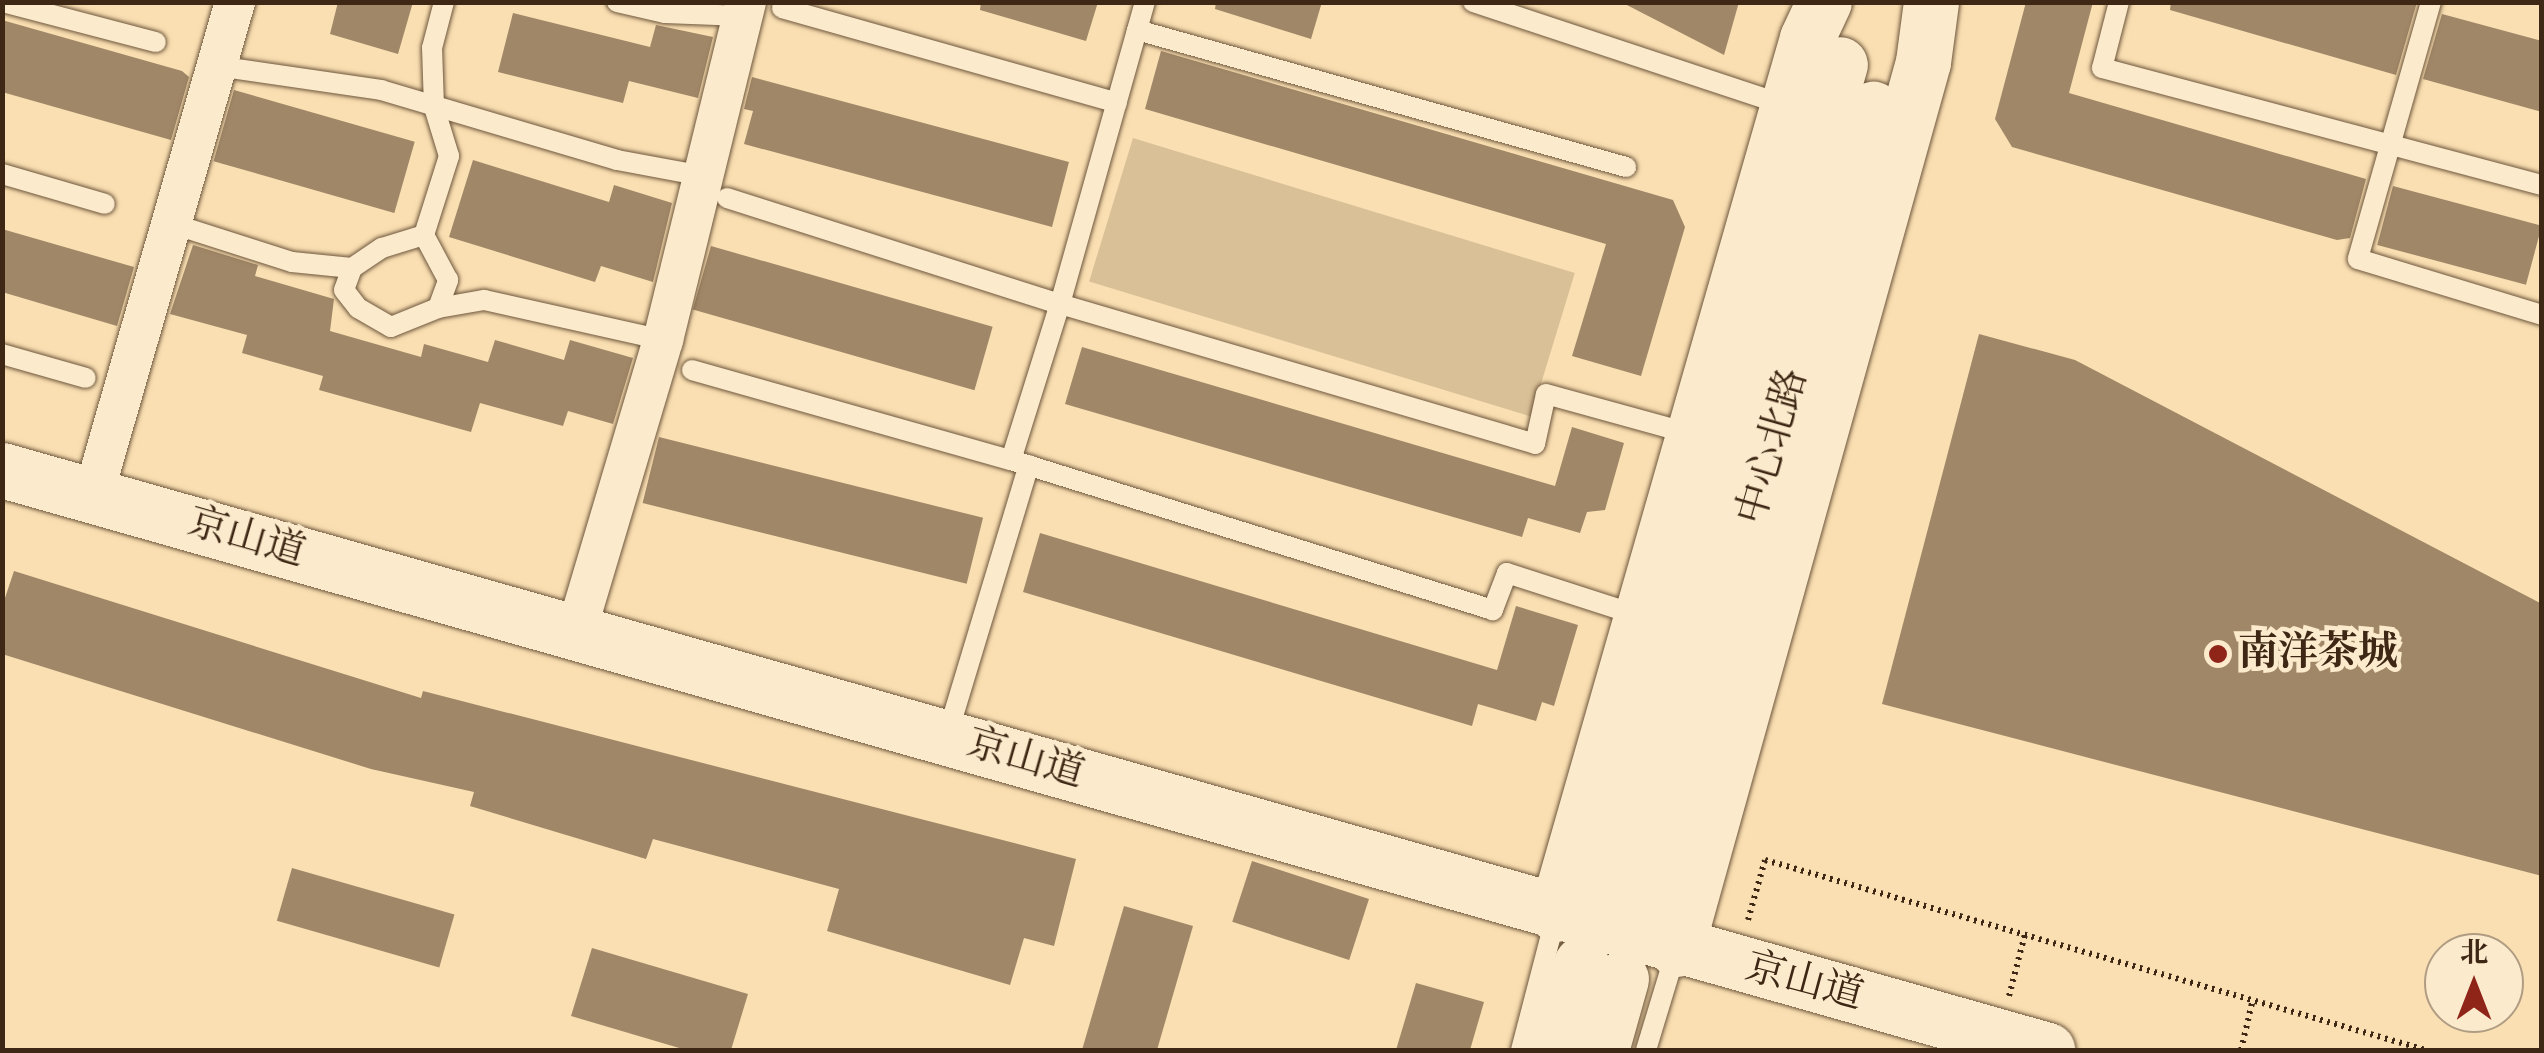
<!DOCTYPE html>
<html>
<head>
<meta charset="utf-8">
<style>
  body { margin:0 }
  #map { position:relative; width:2544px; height:1053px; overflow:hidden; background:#fadfb2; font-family:Vollkorn,"Noto Serif SC",serif }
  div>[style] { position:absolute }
  .green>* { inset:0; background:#dac097; transform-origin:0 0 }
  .building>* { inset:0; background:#a08767; transform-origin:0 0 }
  .path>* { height:6px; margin-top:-3px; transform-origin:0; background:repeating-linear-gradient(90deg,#3e2815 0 2.5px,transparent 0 7.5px) }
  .roads { filter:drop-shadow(0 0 2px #6d563c) drop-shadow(0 0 2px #6d563c) }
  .lane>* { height:20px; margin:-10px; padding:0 10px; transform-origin:10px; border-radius:10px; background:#fceacd }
  .street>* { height:40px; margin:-20px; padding:0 20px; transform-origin:20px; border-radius:20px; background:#fceacd }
  .secondary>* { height:55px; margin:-27.5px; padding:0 27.5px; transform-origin:27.5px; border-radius:27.5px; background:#fceacd }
  .dots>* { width:28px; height:28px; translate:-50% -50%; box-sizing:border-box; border:5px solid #fceacd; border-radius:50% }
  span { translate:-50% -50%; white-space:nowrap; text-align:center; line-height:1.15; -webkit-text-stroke:9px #fceacd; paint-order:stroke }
  .street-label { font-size:40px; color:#3e2815 }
  .poi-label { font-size:40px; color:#3e2815; font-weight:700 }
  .left { translate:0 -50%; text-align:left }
  .frame { position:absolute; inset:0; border:5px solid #3e2815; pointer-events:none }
  .north { position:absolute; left:2424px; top:933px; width:100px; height:100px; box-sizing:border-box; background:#fceacd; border:2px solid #b09c83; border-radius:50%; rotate:0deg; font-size:28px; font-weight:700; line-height:40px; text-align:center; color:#3e2815 }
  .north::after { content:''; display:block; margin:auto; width:35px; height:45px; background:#8f2418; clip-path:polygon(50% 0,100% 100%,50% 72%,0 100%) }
</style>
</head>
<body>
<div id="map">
  <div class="green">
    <i style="left:1133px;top:138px;width:462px;height:150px;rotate:17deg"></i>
  </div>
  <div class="building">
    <i style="clip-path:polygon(338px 2px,413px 2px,398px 54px,330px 34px)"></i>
    <i style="clip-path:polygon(981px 2px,1098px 2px,1086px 41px,980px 10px)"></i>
    <i style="clip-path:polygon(1216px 2px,1322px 2px,1311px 39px,1215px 9px)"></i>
    <i style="clip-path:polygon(1621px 2px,1739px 2px,1724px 55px)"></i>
    <i style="clip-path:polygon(2026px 2px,2093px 2px,2069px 93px,2366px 179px,2350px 238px,2337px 240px,2012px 147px,1995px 119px)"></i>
    <i style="clip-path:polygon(2171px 2px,2417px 2px,2396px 75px,2170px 10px)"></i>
    <i style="clip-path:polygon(513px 13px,650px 47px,656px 25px,713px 37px,698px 98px,629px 81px,623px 103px,498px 72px)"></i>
    <i style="clip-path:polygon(2442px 14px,2542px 41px,2542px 112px,2423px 79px)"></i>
    <i style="clip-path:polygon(2px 20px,182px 71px,189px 77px,171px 140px,2px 92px)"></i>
    <i style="clip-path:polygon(1161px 51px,1673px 200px,1685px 227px,1641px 376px,1572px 356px,1606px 244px,1145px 109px)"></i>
    <i style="clip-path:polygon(752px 77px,1069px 162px,1052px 227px,744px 144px,753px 111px,744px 109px)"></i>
    <i style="left:234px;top:90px;width:188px;height:74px;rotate:16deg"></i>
    <i style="clip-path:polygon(473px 160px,609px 202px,614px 185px,672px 203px,653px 282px,601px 266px,595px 282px,449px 237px)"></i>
    <i style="left:2393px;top:186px;width:154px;height:61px;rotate:15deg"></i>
    <i style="clip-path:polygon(2px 229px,134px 267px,117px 326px,2px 292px)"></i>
    <i style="clip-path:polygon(193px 245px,258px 265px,255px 276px,334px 299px,330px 331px,421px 357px,424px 344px,488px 362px,495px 340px,564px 360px,570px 340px,633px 358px,613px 424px,568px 411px,563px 426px,480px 403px,471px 432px,319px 390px,323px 376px,242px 353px,247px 335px,170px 314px)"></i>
    <i style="left:711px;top:246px;width:293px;height:66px;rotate:16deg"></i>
    <i style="clip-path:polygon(1979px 334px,2075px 360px,2542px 604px,2542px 876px,1882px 704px)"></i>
    <i style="clip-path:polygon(1082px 347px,1555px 486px,1572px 427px,1624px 443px,1605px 510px,1587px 512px,1580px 533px,1528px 518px,1522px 537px,1065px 404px)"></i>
    <i style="left:659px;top:437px;width:334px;height:68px;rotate:14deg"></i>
    <i style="clip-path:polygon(1040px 533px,1497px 670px,1516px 606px,1578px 625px,1554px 706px,1542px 702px,1536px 721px,1478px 704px,1472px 726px,1023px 592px)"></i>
    <i style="clip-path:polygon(14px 571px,421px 698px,423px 691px,1076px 859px,1054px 946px,1024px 938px,1010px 985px,827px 931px,839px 889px,653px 839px,646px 859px,470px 806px,474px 792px,371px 769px,2px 654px,2px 607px)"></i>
    <i style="left:1252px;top:861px;width:123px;height:64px;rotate:18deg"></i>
    <i style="left:292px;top:868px;width:169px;height:55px;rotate:16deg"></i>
    <i style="clip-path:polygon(1124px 906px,1193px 926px,1157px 1050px,1082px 1050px)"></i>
    <i style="clip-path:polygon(592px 948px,748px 994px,731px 1050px,686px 1050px,571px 1016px)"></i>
    <i style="clip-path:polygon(1416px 983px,1484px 1002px,1470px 1050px,1396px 1050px)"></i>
  </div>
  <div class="path">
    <i style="left:1748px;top:920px;width:62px;rotate:-74.2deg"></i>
    <i style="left:1765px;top:860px;width:688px;rotate:16.04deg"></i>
    <i style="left:2009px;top:996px;width:64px;rotate:-75.5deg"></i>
    <i style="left:2241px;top:1050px;width:48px;rotate:-76.8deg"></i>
  </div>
  <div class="roads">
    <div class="lane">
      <i style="left:3px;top:2px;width:158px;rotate:14.7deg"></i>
      <i style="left:617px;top:2px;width:49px;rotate:12.9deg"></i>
      <i style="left:665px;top:13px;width:78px;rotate:2.2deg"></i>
      <i style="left:1473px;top:2px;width:329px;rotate:18.3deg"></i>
      <i style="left:2119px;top:2px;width:68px;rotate:104.4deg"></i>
      <i style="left:2102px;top:68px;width:455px;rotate:14.9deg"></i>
      <i style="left:2431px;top:2px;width:267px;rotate:105.9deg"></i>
      <i style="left:2358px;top:259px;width:192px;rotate:16.9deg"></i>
      <i style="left:782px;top:8px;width:348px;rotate:15.8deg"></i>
      <i style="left:1137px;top:30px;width:508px;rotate:15.65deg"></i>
      <i style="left:217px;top:66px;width:166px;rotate:8.3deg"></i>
      <i style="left:381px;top:90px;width:246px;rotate:16.5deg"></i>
      <i style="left:617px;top:160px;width:87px;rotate:10.5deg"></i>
      <i style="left:2px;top:174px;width:107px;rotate:16.2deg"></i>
      <i style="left:727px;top:198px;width:349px;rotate:17.7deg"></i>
      <i style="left:1060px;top:304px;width:314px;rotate:-74.3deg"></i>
      <i style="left:170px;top:223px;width:128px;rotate:17.7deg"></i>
      <i style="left:292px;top:262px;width:60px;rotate:5.7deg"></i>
      <i style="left:352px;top:268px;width:36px;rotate:-34deg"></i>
      <i style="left:382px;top:248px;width:44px;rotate:-17.2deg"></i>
      <i style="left:424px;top:235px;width:83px;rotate:-72.4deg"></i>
      <i style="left:449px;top:156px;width:51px;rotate:-107deg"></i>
      <i style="left:434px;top:107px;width:59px;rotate:-91.9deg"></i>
      <i style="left:432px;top:48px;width:48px;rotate:-75.4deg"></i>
      <i style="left:352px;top:268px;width:23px;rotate:110deg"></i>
      <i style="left:344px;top:290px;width:23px;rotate:52deg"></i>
      <i style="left:358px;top:308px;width:38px;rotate:30deg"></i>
      <i style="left:391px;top:327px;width:51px;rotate:-22deg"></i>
      <i style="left:438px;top:308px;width:30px;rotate:-70deg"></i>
      <i style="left:448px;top:280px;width:51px;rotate:-118.1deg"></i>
      <i style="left:438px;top:308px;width:47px;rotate:-9.9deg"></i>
      <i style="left:484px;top:300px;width:183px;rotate:12.6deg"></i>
      <i style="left:2px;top:354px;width:87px;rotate:15.9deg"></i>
      <i style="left:692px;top:370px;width:331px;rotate:15.8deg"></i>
      <i style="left:1640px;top:616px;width:140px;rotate:-162.1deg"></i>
      <i style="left:1507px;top:573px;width:40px;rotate:111deg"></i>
      <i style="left:1493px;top:610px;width:505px;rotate:-162.71deg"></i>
      <i style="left:1011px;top:460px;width:164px;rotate:-72.6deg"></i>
      <i style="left:1060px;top:304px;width:495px;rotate:16.4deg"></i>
      <i style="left:1535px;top:444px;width:51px;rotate:-77.6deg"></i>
      <i style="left:1546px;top:394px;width:150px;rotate:15.4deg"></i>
      <i style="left:947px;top:736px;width:283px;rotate:-73.2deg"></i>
      <i style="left:1521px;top:1050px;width:138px;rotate:-75.4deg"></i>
      <i style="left:1646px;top:1050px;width:103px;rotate:-73.1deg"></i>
    </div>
    <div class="street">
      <i style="left:93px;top:496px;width:514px;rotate:-73.96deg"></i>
      <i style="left:576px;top:632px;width:305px;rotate:-73.4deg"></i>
      <i style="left:663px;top:340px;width:348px;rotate:-76.2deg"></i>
    </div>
    <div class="secondary">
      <i style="left:2px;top:470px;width:2126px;rotate:15.83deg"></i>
      <i style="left:1608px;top:880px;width:848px;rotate:-74.13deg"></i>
      <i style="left:1648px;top:895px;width:818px;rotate:-74.03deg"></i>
      <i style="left:1556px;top:914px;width:911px;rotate:-74.01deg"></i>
      <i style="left:1807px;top:38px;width:40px;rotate:-65deg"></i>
      <i style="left:1676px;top:949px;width:921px;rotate:-74.44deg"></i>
      <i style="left:1923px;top:62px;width:61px;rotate:-82.4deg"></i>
      <i style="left:1556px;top:1050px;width:90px;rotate:-73.8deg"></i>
      <i style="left:1601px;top:1050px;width:74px;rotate:-74.3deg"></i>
    </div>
  </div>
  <div class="dots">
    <i style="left:2218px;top:654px;background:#8f2418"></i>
  </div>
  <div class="street-label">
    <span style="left:1774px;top:447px;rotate:-74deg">中心北路</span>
    <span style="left:246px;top:539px;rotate:16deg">京山道</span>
    <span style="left:1025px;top:760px;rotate:16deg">京山道</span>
    <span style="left:1804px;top:983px;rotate:15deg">京山道</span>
  </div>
  <div class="poi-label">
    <span class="left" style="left:2238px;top:654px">南洋茶城</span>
  </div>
  <div class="frame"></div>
  <div class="north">北</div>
</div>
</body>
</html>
